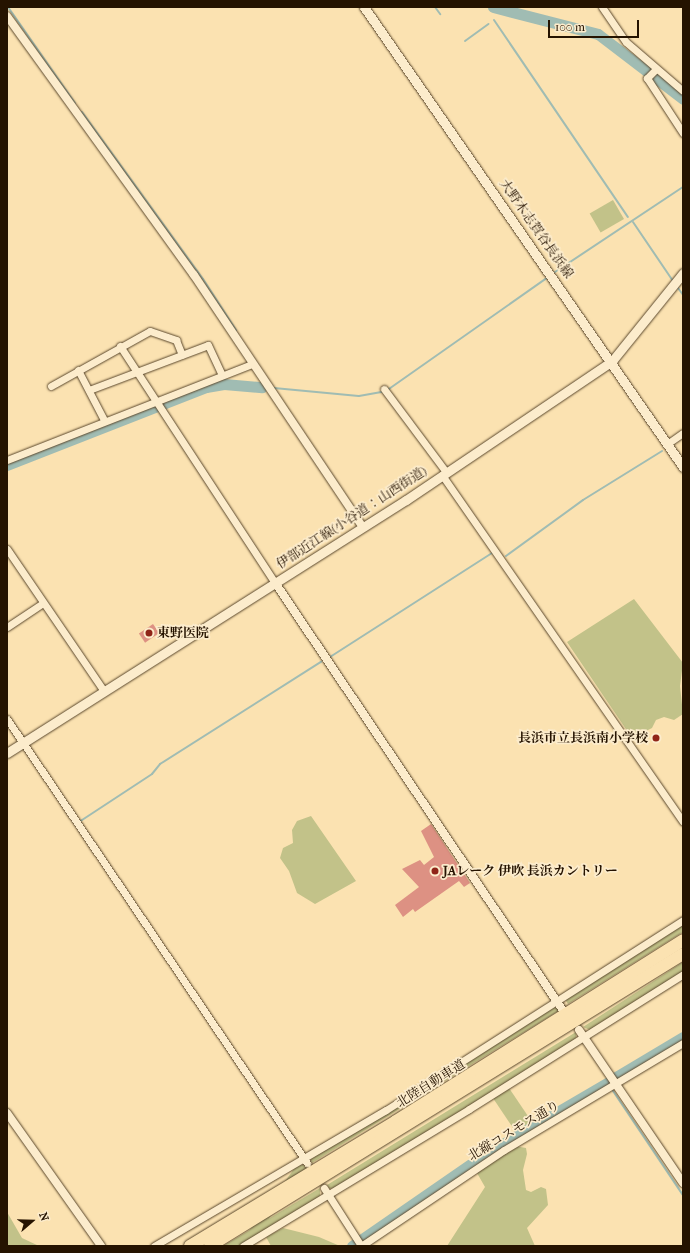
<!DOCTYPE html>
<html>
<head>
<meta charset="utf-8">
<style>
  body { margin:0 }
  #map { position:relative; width:690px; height:1253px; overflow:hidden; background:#fbe2b1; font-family:"IM FELL French Canon","Noto Serif JP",serif }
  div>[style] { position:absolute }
  .green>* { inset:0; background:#c2c289; transform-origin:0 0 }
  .stream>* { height:2px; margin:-1px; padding:0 1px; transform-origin:1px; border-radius:1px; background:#a0bcb3 }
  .river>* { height:11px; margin:-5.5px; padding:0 5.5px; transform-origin:5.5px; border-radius:5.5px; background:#a0bcb3 }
  .building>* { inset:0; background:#dd9183; transform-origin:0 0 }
  .roads { filter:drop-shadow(0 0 1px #5a472c) drop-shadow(0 0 1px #5a472c) }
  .minor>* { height:7px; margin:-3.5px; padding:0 3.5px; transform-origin:3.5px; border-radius:3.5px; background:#fceccc }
  .tertiary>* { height:8px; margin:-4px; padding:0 4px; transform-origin:4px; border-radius:4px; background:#fceccc }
  .secondary>* { height:9px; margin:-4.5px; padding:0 4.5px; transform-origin:4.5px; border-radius:4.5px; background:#fceccc }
  .motorway>* { height:12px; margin:-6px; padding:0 6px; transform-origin:6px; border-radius:6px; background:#fbe2b1 }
  .dots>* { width:11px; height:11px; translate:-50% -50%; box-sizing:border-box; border:2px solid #fceccc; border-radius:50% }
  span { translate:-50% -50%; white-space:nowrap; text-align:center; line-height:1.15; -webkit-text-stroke:3.5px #fceccc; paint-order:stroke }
  .street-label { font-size:13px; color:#251300 }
  .poi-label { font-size:13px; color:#251300; font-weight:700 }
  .left { translate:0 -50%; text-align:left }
  .right { translate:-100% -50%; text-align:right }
  .frame { position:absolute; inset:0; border:8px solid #251300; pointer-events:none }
  .north { position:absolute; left:12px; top:1201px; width:40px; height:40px; -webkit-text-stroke:3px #fceccc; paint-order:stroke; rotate:70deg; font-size:11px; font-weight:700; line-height:16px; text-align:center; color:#251300 }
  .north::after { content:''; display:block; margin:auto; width:14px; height:18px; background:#251300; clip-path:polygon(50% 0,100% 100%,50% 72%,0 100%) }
  .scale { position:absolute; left:548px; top:20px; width:91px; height:18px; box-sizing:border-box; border:2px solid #251300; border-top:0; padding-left:5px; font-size:12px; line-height:14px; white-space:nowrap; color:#251300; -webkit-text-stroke:3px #fceccc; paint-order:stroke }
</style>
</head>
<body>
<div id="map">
  <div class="green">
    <i style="left:613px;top:200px;width:22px;height:27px;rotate:60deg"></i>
    <i style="clip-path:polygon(634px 599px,683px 663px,680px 686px,683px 714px,674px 720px,664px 717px,656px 720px,652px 728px,632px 738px,567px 642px)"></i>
    <i style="clip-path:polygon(311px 816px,356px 881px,315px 904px,297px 893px,289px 871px,280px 858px,283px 848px,293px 843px,292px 830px,297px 821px)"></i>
    <i style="clip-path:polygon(683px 922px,683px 932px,568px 1004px,565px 999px)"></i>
    <i style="clip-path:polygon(683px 962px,683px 971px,590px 1030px,583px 1027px)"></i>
    <i style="clip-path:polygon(551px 1006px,560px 1010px,312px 1163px,310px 1157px)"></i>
    <i style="clip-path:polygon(576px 1032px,576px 1039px,336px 1189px,329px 1188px,327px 1185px)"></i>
    <i style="left:509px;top:1088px;width:42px;height:19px;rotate:56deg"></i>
    <i style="clip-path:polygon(515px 1146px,526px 1148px,527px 1154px,523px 1170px,526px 1190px,531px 1192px,541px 1187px,546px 1189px,548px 1205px,527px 1228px,535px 1246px,447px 1246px,485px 1187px,477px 1173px)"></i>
    <i style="left:299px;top:1162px;width:9px;height:163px;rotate:36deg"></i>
    <i style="clip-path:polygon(320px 1188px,320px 1198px,240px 1246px,223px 1246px)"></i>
    <i style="clip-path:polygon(7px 1212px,22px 1238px,39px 1246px,7px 1246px)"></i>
    <i style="clip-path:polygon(283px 1228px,319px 1237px,340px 1246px,271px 1246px,266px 1237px)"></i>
  </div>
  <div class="stream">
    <i style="left:8px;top:7px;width:117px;rotate:55.1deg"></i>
    <i style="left:435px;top:7px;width:9px;rotate:54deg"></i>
    <i style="left:494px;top:20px;width:238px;rotate:55.8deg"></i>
    <i style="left:465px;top:41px;width:29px;rotate:-36deg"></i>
    <i style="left:82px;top:112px;width:206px;rotate:54.1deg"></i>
    <i style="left:203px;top:279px;width:61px;rotate:57.1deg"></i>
    <i style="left:633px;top:222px;width:71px;rotate:55.9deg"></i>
    <i style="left:555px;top:272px;width:154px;rotate:-33.6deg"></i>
    <i style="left:678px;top:288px;width:9px;rotate:54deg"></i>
    <i style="left:274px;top:388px;width:85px;rotate:5.4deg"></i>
    <i style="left:359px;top:396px;width:27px;rotate:-10deg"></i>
    <i style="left:386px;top:391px;width:198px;rotate:-35.1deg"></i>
    <i style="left:506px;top:556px;width:95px;rotate:-36deg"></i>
    <i style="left:583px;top:500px;width:93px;rotate:-31.8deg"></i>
    <i style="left:330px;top:657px;width:193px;rotate:-32.7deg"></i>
    <i style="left:79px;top:822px;width:87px;rotate:-33.3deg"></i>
    <i style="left:152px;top:774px;width:13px;rotate:-51deg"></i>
    <i style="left:160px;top:764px;width:191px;rotate:-32.4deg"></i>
    <i style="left:611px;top:1088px;width:129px;rotate:56.1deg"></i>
  </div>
  <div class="river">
    <i style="left:493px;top:7px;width:108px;rotate:14.4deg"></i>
    <i style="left:598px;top:34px;width:107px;rotate:37.4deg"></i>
    <i style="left:7px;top:465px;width:214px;rotate:-21.4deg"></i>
    <i style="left:206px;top:387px;width:18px;rotate:-9deg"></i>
    <i style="left:224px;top:384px;width:38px;rotate:5deg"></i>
    <i style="left:616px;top:1077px;width:78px;rotate:-30.8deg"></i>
    <i style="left:352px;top:1246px;width:160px;rotate:-34.6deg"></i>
    <i style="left:484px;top:1155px;width:146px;rotate:-30.4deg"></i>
  </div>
  <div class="building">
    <i style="left:153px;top:624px;width:11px;height:17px;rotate:56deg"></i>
    <i style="clip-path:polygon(431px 824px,470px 883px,464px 887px,459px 881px,415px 912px,413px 909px,403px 917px,395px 905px,419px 887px,402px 869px,420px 860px,424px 865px,434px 857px,421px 831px)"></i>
  </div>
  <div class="roads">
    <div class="minor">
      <i style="left:602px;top:7px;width:42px;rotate:55.6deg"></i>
      <i style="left:626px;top:42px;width:75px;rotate:40.7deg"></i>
      <i style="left:656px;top:69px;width:13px;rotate:135deg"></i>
      <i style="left:647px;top:78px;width:66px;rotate:56.8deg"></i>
      <i style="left:120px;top:346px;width:285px;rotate:56.8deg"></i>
      <i style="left:78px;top:370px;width:56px;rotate:62.5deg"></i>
      <i style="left:51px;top:386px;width:113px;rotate:-29.1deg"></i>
      <i style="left:150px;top:331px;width:28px;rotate:19deg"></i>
      <i style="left:176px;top:340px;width:16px;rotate:68deg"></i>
      <i style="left:384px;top:389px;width:104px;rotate:53.2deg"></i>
      <i style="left:89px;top:390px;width:127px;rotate:-20.7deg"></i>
      <i style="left:208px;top:345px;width:33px;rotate:65deg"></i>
      <i style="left:667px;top:444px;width:19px;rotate:-35deg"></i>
      <i style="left:7px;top:460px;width:263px;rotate:-21.4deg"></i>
      <i style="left:442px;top:475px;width:422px;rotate:55.2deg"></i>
      <i style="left:7px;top:549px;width:172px;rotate:55.7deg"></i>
      <i style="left:7px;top:627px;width:43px;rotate:-33.7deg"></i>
      <i style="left:7px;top:719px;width:536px;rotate:55.95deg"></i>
      <i style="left:324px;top:1188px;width:67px;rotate:57.3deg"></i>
      <i style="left:154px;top:1246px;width:269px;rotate:-30.4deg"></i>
      <i style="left:386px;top:1110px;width:353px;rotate:-32.6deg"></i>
      <i style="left:243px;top:1246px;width:264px;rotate:-31.2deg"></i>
      <i style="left:469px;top:1109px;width:253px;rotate:-32.2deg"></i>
      <i style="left:361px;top:1246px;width:172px;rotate:-33.9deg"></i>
      <i style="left:504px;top:1150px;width:209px;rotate:-30.9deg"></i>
    </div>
    <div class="tertiary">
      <i style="left:7px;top:16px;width:319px;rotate:54.2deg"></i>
      <i style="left:194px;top:275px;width:303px;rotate:56.2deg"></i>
      <i style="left:276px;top:584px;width:516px;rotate:56.06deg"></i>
      <i style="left:579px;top:1030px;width:185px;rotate:55.8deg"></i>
      <i style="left:7px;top:1113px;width:163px;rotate:54.7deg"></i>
    </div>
    <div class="secondary">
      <i style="left:364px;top:7px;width:560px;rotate:55.26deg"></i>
      <i style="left:7px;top:753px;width:472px;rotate:-32.4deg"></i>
      <i style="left:406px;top:500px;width:249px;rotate:-34deg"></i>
      <i style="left:612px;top:361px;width:113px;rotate:-51.1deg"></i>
    </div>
    <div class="motorway">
      <i style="left:190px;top:1246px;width:241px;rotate:-31.2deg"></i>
      <i style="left:396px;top:1121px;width:339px;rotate:-32.2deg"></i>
      <i style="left:210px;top:1246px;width:556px;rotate:-31.69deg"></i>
    </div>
  </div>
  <div class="dots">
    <i style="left:149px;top:633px;background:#8f2418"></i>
    <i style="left:656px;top:738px;background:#8f2418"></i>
    <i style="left:435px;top:871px;background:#8f2418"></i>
  </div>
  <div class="street-label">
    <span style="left:536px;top:229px;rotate:55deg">大野木志賀谷長浜線</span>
    <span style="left:352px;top:518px;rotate:-33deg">伊部近江線(小谷道：山西街道)</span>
    <span style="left:431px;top:1084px;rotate:-32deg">北陸自動車道</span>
    <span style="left:514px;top:1131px;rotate:-31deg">北縦コスモス通り</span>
  </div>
  <div class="poi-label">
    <span class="left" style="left:157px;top:633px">東野医院</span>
    <span class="right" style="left:648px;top:738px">長浜市立長浜南小学校</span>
    <span class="left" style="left:443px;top:871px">JAレーク 伊吹 長浜カントリー</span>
  </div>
  <div class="frame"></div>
  <div class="north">N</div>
  <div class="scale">100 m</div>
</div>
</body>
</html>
